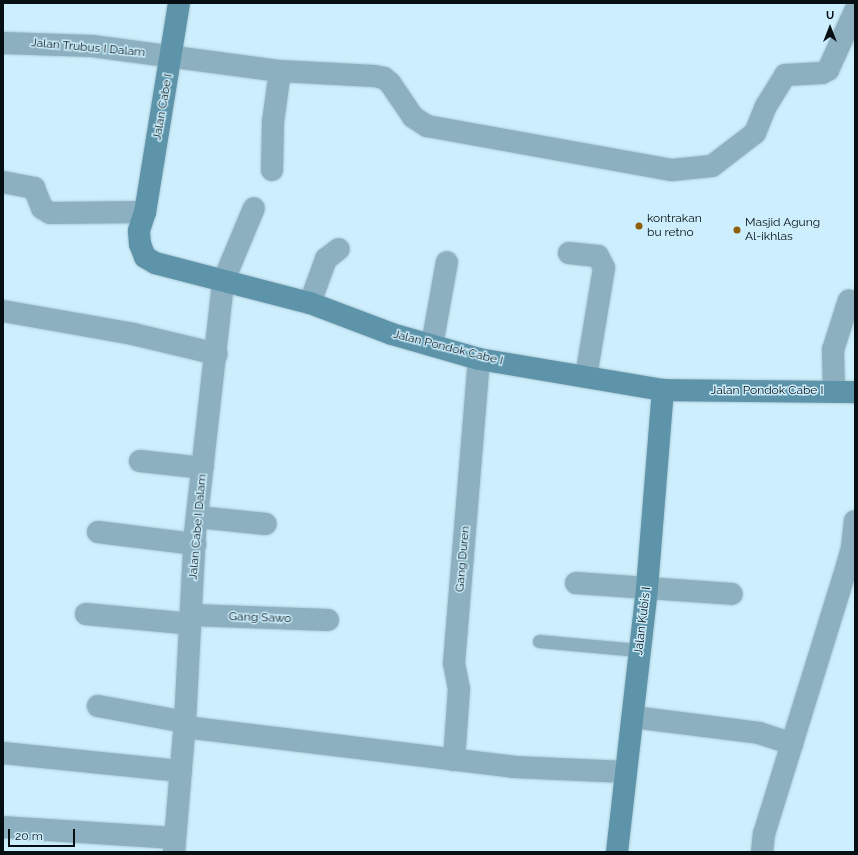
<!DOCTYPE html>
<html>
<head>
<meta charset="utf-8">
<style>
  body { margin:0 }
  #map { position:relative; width:858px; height:855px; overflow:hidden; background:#cdeefc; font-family:Raleway,sans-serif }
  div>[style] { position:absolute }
  .roads { filter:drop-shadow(0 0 1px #adcad7) drop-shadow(0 0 1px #adcad7) }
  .lane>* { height:13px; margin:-6.5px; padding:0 6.5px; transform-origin:6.5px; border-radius:6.5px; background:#8cb0bf }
  .street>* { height:22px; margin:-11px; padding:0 11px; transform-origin:11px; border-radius:11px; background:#8cb0bf }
  .secondary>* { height:22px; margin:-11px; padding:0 11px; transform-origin:11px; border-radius:11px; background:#5d94aa }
  .dots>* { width:11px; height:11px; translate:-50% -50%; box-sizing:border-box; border:2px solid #cdeefc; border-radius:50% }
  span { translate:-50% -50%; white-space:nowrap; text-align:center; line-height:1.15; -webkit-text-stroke:3px #cdeefc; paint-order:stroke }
  .street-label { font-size:12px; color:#050f14 }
  .poi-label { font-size:12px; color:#050f14 }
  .left { translate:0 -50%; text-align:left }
  .frame { position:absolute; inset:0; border:4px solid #050f14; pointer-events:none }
  .north { position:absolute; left:810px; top:8px; width:40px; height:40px; -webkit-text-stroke:3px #cdeefc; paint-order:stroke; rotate:0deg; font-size:11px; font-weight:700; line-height:16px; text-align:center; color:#050f14 }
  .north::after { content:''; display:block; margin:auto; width:14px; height:18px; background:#050f14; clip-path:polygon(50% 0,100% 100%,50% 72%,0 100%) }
  .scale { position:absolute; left:8px; top:829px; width:67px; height:18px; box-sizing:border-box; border:2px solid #050f14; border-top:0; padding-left:5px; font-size:12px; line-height:14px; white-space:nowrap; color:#050f14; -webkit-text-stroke:3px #cdeefc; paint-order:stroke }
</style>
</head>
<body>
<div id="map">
  <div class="roads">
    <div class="lane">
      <i style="left:539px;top:641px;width:88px;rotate:5.2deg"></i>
      <i style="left:627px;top:649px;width:12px;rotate:14deg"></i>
    </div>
    <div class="street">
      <i style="left:3px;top:43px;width:89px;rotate:1.9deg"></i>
      <i style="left:92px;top:46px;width:190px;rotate:7.6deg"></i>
      <i style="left:280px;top:71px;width:94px;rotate:3deg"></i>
      <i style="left:374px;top:76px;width:10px;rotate:11deg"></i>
      <i style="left:384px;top:78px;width:8px;rotate:40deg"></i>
      <i style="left:390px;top:83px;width:41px;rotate:55.9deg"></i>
      <i style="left:413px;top:117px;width:17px;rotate:33deg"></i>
      <i style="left:427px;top:126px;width:249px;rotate:10.2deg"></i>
      <i style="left:672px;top:170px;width:40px;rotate:-5.7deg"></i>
      <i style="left:712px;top:166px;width:54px;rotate:-37.5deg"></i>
      <i style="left:755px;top:133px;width:29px;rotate:-68deg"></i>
      <i style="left:766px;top:106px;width:36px;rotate:-58deg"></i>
      <i style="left:785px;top:75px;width:37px;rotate:-3deg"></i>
      <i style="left:822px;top:73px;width:7px;rotate:-27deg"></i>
      <i style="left:828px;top:70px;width:65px;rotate:-65.4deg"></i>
      <i style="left:272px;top:170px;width:48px;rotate:-88.8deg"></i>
      <i style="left:273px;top:122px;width:51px;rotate:-82.2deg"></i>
      <i style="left:3px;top:182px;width:32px;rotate:11deg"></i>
      <i style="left:34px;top:188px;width:22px;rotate:68deg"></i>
      <i style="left:42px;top:208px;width:9px;rotate:32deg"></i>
      <i style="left:50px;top:213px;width:95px;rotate:-0.6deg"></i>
      <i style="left:569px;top:253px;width:29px;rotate:6deg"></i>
      <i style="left:598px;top:256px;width:13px;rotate:63deg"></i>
      <i style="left:604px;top:268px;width:110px;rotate:99.4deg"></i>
      <i style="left:310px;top:303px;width:47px;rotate:-70deg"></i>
      <i style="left:326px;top:259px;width:16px;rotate:-38deg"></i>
      <i style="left:3px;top:311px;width:132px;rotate:10deg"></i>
      <i style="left:133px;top:334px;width:86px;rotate:13.4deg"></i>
      <i style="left:432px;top:345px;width:84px;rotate:-79.8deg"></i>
      <i style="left:834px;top:391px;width:41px;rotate:-91.4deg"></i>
      <i style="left:833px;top:350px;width:52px;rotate:-72.3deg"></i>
      <i style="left:140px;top:461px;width:63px;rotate:6.3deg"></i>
      <i style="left:198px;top:517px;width:68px;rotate:5.9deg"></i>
      <i style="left:98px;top:532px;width:98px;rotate:7.1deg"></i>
      <i style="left:576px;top:583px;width:156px;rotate:4deg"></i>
      <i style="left:86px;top:614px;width:105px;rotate:5.4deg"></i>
      <i style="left:192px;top:615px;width:136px;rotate:2.1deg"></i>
      <i style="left:98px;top:706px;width:88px;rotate:10.4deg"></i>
      <i style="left:633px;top:717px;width:127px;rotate:7.2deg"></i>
      <i style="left:759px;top:733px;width:35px;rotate:18deg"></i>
      <i style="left:185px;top:727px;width:331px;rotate:6.9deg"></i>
      <i style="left:514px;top:767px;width:112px;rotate:2.6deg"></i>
      <i style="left:3px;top:753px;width:179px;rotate:5.8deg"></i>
      <i style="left:454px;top:760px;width:71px;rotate:-86deg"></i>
      <i style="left:459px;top:689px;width:26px;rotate:-101deg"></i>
      <i style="left:454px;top:663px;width:305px;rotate:-85.3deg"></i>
      <i style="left:3px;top:827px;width:172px;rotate:3.7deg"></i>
      <i style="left:174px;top:852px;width:130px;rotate:-85.2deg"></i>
      <i style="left:185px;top:722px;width:189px;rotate:-87deg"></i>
      <i style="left:195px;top:533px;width:253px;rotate:-83.6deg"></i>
      <i style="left:223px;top:282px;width:80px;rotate:-67.3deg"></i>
      <i style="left:762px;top:852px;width:18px;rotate:-84deg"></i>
      <i style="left:764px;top:834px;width:270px;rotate:-72.8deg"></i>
      <i style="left:844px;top:576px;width:29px;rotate:-74deg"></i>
      <i style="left:852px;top:548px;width:27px;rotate:-84deg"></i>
    </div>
    <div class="secondary">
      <i style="left:179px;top:3px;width:212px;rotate:99.2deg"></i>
      <i style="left:145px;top:212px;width:20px;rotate:108deg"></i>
      <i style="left:139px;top:231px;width:13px;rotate:86deg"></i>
      <i style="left:140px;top:244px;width:14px;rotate:69deg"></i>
      <i style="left:145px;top:257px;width:12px;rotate:31deg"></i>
      <i style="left:155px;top:263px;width:160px;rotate:14.5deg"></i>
      <i style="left:310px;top:303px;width:88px;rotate:20.7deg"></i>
      <i style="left:392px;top:334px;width:91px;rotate:16deg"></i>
      <i style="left:479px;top:359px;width:187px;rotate:9.6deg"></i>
      <i style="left:663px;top:390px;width:192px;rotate:0.6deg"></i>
      <i style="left:617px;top:852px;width:266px;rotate:-83.5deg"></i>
      <i style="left:647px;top:588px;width:199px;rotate:-85.4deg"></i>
    </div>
  </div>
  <div class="dots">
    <i style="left:639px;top:226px;background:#8e5f07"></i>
    <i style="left:737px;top:230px;background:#8e5f07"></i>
  </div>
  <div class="street-label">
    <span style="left:88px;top:48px;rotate:5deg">Jalan Trubus I Dalam</span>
    <span style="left:163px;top:107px;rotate:-80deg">Jalan Cabe I</span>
    <span style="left:448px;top:348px;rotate:14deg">Jalan Pondok Cabe I</span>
    <span style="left:767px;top:391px">Jalan Pondok Cabe I</span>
    <span style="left:198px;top:527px;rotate:-85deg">Jalan Cabe I Dalam</span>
    <span style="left:463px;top:559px;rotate:-85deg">Gang Duren</span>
    <span style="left:260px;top:618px;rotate:2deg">Gang Sawo</span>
    <span style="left:643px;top:621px;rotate:-83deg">Jalan Kubis I</span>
  </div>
  <div class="poi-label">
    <span class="left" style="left:647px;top:226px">kontrakan<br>bu retno</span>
    <span class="left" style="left:745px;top:230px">Masjid Agung<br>Al-ikhlas</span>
  </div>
  <div class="frame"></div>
  <div class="north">U</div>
  <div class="scale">20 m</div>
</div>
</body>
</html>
